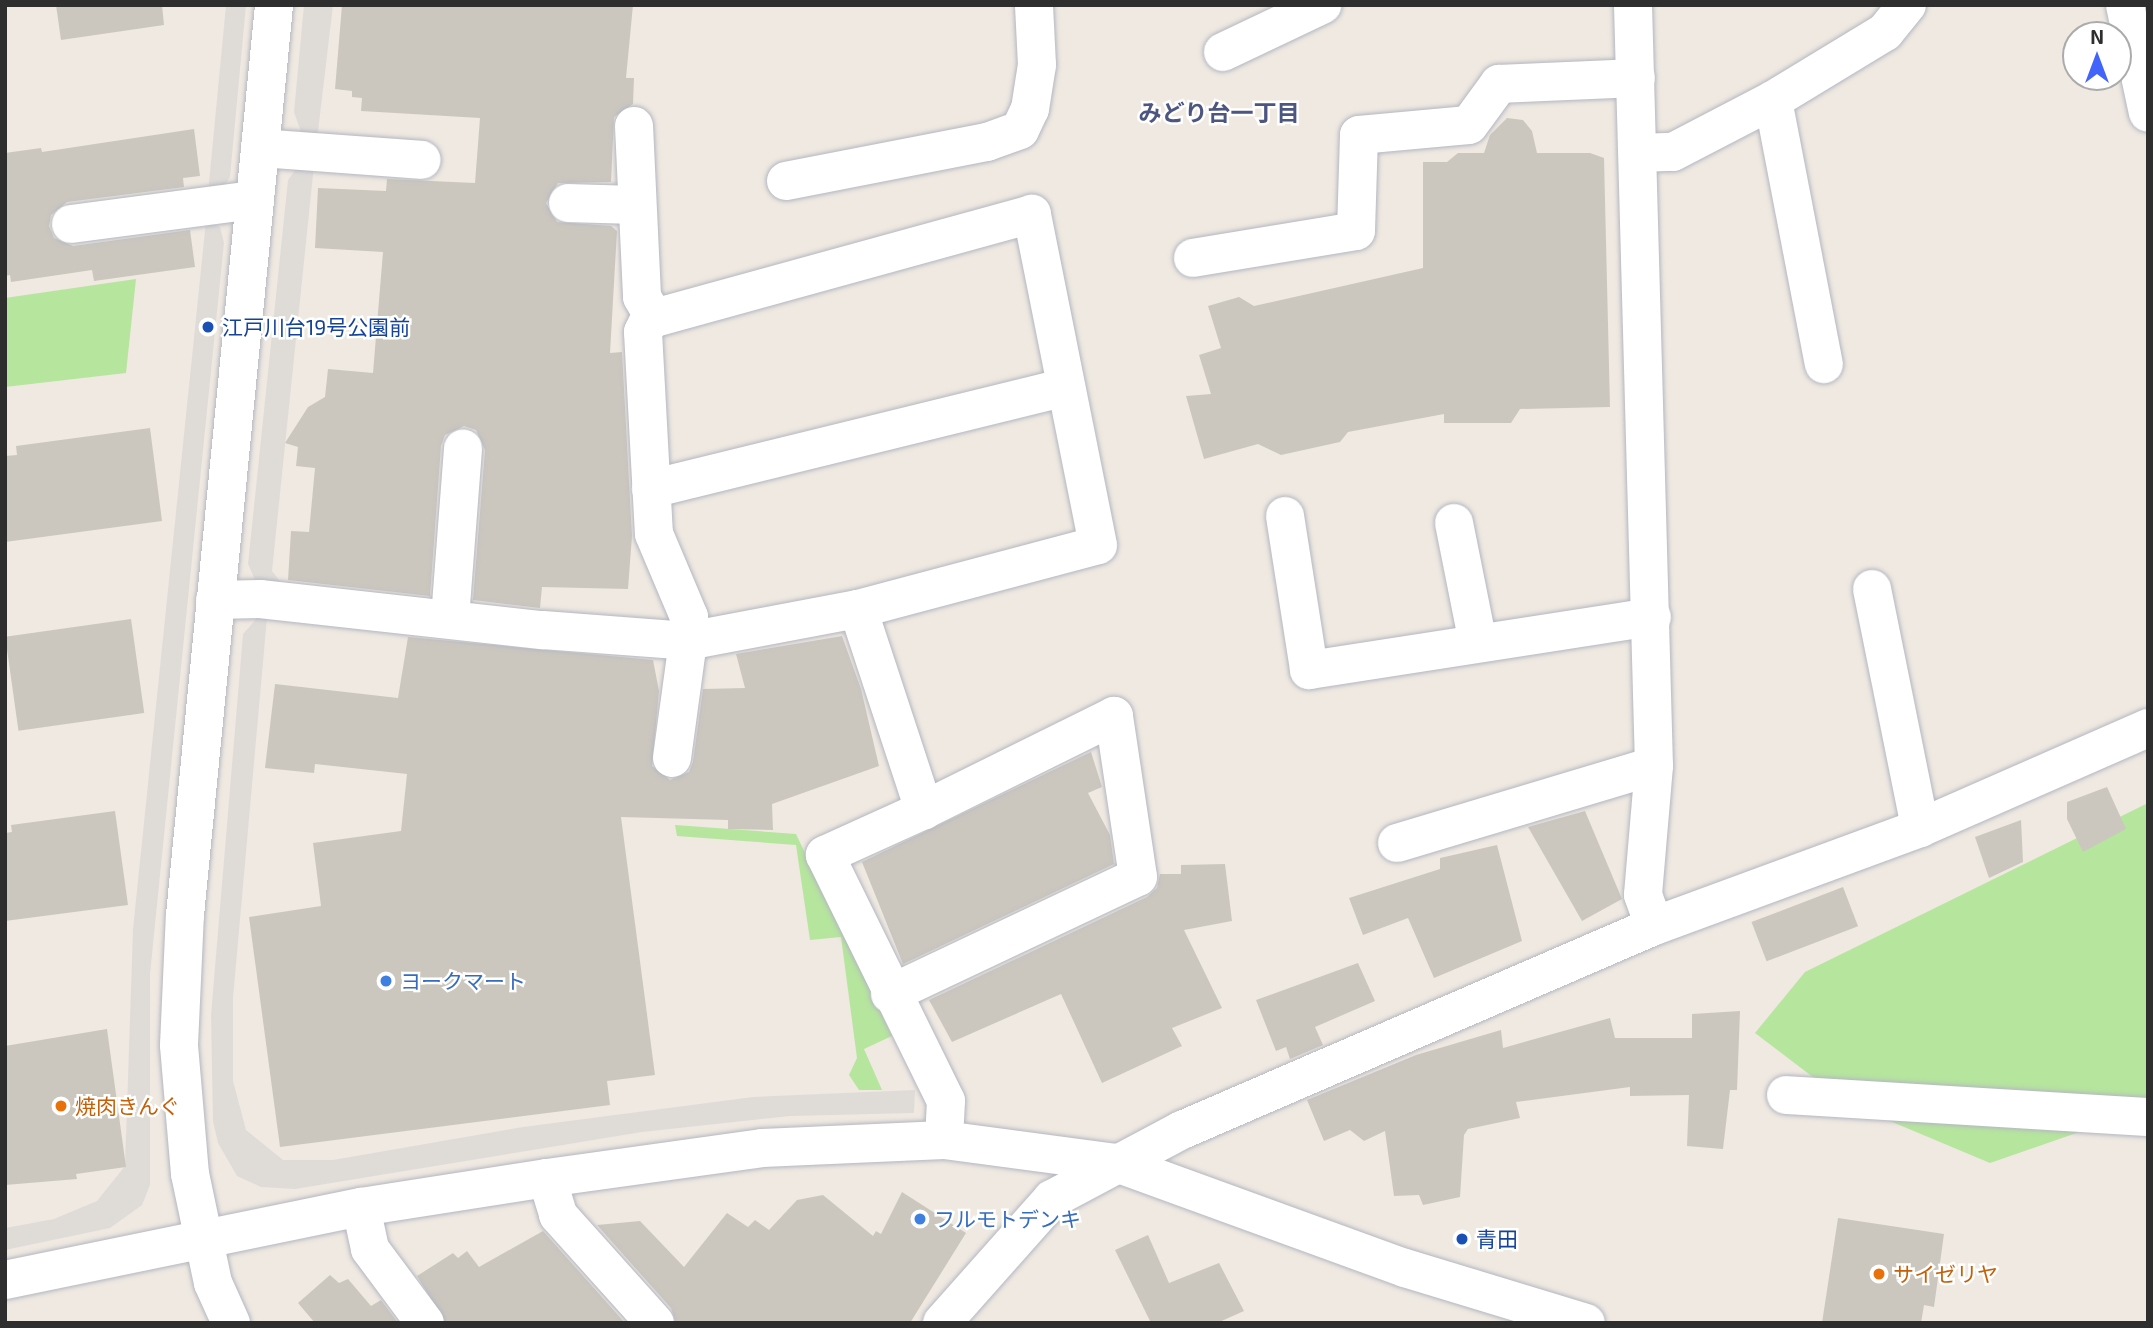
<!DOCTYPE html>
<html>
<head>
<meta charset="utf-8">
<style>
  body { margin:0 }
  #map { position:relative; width:2153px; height:1328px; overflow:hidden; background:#efe9e1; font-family:"Exo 2","Noto Sans JP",sans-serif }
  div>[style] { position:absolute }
  .green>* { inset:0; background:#b6e59e }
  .plaza>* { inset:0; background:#dfdcd8 }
  .building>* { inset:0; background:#cbc7bf; transform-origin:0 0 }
  .roads { filter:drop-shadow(0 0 2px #b4b7c1) drop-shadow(0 0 2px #b4b7c1) }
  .minor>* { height:38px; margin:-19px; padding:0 19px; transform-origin:19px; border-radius:19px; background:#fff }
  .dots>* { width:19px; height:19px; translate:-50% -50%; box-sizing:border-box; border:4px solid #fff; border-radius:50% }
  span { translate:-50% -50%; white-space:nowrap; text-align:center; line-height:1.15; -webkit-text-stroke:5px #fff; paint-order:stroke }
  .transit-label { font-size:21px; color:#164399 }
  .left { translate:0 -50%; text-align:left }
  .shop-label { font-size:21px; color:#366cbe }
  .food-label { font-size:21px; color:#c56008 }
  .neighbourhood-label { font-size:23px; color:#4d5680; font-weight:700 }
  .frame { position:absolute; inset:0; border:7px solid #2e2e2e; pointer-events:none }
  .north { position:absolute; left:2062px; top:21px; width:70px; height:70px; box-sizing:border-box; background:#fff; border:2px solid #ababab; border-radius:50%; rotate:0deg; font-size:19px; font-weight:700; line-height:28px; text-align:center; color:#2e2e2e }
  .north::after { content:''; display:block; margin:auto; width:24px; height:32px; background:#4264fb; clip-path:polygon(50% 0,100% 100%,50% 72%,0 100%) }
</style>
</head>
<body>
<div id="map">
  <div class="green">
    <i style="clip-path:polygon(136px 279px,126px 373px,5px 387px,5px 298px)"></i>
    <i style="clip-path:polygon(2148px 803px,2148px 1108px,1990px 1163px,1847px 1103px,1755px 1033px,1805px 972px)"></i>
    <i style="clip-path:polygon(675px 825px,796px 834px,892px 1036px,864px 1049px,882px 1090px,859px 1090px,849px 1075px,857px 1058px,841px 937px,810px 940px,796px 845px,677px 836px)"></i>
  </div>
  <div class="plaza">
    <i style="clip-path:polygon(226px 5px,246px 5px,230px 177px,224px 187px,208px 193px)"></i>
    <i style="clip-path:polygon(304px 5px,333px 5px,317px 140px,301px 132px,294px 112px)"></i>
    <i style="clip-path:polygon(314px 165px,272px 571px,285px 588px,256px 582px,248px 564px,288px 180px,296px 169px)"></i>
    <i style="clip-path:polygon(206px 221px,220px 227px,224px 243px,150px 974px,150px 1185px,142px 1205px,110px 1228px,5px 1250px,5px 1228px,54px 1219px,97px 1201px,125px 1166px,133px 929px)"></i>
    <i style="clip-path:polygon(258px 617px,267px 617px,233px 998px,233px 1081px,246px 1130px,283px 1160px,333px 1160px,523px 1127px,753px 1097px,915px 1090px,914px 1113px,790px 1116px,642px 1132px,295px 1189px,261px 1187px,237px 1176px,218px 1143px,213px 1122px,211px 1015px,243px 634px)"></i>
  </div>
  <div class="building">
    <i style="clip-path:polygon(56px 5px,162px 5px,164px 25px,61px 40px)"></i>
    <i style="clip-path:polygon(342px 5px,633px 5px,626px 78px,634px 78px,633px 104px,614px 117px,611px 182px,558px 183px,546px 203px,557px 222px,611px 226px,617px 231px,610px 353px,622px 352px,632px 536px,628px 589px,542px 587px,540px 608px,473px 600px,485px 450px,476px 430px,464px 426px,445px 435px,441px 446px,430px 596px,288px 580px,291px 531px,309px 532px,315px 468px,296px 466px,298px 447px,285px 443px,308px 407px,325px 397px,328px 369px,373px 373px,383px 252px,315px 248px,318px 188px,386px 191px,387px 179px,475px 183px,480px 118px,361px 111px,362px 98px,352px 97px,352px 91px,335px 89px)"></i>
    <i style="clip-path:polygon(1507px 118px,1523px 120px,1532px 131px,1537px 153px,1590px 153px,1604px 158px,1610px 407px,1520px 409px,1511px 423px,1444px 423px,1444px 414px,1348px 432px,1340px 442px,1281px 455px,1258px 444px,1204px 459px,1186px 396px,1211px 394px,1199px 355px,1221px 348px,1208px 306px,1239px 297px,1254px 306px,1423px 268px,1423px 162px,1447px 162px,1458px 153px,1484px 153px,1490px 135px)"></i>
    <i style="clip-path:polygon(194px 129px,200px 176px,183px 178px,184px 187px,67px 202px,51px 215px,49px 226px,54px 238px,73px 246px,190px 230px,195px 267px,94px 281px,92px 270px,11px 282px,10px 275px,5px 276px,5px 153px,41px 148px,42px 152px)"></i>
    <i style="clip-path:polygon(150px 428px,162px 521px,5px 542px,5px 456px,17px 455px,16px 446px)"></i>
    <i style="left:131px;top:619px;width:95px;height:127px;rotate:82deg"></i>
    <i style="clip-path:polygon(842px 636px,861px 689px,879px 766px,772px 804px,773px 830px,728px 829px,728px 820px,621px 817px,655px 1075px,607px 1081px,610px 1105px,280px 1147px,249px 917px,321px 906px,313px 843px,401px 831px,407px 774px,315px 764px,314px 773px,265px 768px,275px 684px,398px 698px,408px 637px,653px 660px,659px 691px,652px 766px,670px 780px,689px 772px,693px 762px,703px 689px,745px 688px,736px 654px)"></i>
    <i style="clip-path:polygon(1091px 752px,1102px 787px,1088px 793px,1110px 835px,1114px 864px,903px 964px,862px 862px)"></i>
    <i style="clip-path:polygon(2107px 787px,2126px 829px,2083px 852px,2067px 819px,2067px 802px)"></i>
    <i style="clip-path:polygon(115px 811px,128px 905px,5px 921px,5px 833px,12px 832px,11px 825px)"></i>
    <i style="clip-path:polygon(1585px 811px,1622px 899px,1582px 921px,1528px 827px)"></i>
    <i style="clip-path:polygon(2021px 820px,2023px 862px,1989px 878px,1975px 837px)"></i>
    <i style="clip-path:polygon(1497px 845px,1522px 941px,1434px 978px,1408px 918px,1363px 935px,1349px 898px,1440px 869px,1440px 858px)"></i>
    <i style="clip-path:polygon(1225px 864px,1232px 921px,1184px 930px,1222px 1008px,1172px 1028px,1182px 1046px,1102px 1083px,1061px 994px,952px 1042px,929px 1000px,1147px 897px,1157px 888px,1160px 874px,1181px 874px,1181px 865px)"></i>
    <i style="left:1843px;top:887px;width:42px;height:98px;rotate:69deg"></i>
    <i style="clip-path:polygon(1358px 963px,1375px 1001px,1315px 1027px,1323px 1045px,1290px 1059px,1286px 1047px,1276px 1051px,1256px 1000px)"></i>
    <i style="clip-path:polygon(1740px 1011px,1737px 1090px,1730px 1090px,1723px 1149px,1687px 1146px,1689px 1095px,1630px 1096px,1630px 1087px,1516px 1102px,1520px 1118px,1468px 1129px,1464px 1135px,1460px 1197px,1423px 1205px,1419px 1195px,1394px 1196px,1385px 1131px,1364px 1141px,1350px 1130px,1324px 1141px,1307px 1100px,1416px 1055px,1501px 1030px,1503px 1048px,1610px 1018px,1615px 1038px,1692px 1038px,1692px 1014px)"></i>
    <i style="clip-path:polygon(107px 1029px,126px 1167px,76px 1174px,77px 1179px,5px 1185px,5px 1046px)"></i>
    <i style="clip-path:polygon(902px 1192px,966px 1233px,910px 1323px,676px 1323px,671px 1308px,597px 1225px,640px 1221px,684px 1267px,727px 1213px,748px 1227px,755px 1220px,769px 1230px,797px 1200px,823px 1195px,873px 1236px,876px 1231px,881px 1234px)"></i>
    <i style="clip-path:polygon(1838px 1218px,1944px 1234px,1934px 1307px,1924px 1305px,1921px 1323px,1822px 1323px)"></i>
    <i style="clip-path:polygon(543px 1231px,625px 1323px,446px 1323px,417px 1276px,453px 1253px,458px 1258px,467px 1251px,479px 1267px)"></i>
    <i style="clip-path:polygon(1148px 1235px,1169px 1283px,1219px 1263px,1244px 1311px,1217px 1323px,1151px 1323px,1115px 1250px)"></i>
    <i style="clip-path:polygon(330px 1275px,339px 1283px,348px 1279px,371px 1306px,381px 1300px,398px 1323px,315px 1323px,298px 1303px)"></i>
  </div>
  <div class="roads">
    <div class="minor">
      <i style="left:1633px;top:5px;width:761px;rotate:88.42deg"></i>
      <i style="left:1654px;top:766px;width:129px;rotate:94.9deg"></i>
      <i style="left:1643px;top:895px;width:33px;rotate:70deg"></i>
      <i style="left:2125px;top:5px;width:110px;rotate:78deg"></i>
      <i style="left:1223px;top:52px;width:110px;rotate:-25.4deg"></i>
      <i style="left:1773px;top:100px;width:269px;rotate:79.1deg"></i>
      <i style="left:634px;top:126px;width:171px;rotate:87.3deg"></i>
      <i style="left:642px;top:297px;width:24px;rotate:60deg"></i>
      <i style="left:260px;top:148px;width:162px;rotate:4.2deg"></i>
      <i style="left:1639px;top:153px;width:34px;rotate:-2deg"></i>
      <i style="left:1673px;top:152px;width:113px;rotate:-27.5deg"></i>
      <i style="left:1773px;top:100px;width:131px;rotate:-31.3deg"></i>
      <i style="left:1885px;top:32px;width:35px;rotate:-51deg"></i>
      <i style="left:786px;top:181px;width:205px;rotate:-11deg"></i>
      <i style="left:987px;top:142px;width:35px;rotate:-20deg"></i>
      <i style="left:1020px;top:130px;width:23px;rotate:-65deg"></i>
      <i style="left:1030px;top:109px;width:45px;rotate:-81deg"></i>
      <i style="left:1037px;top:65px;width:60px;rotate:-92.9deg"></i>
      <i style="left:568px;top:203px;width:66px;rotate:1.7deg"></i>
      <i style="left:71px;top:224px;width:185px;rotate:-7.5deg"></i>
      <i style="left:1193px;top:258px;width:165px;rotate:-9.4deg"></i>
      <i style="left:1356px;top:231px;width:96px;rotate:-88.2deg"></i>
      <i style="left:1359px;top:135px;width:110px;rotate:-5.2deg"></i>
      <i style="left:1469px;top:125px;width:51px;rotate:-53.8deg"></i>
      <i style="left:1499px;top:84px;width:137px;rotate:-2.5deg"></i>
      <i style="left:651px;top:489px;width:427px;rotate:-13.8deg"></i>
      <i style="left:1285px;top:516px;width:156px;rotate:81.1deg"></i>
      <i style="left:1309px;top:670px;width:347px;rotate:-8.8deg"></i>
      <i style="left:1454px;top:523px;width:122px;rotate:78.7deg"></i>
      <i style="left:1872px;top:589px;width:244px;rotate:78.6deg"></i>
      <i style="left:215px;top:600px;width:45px;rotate:-1.3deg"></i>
      <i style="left:260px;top:599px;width:285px;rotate:6.3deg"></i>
      <i style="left:543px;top:630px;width:145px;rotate:4.3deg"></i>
      <i style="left:688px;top:641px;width:173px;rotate:-10.7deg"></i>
      <i style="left:858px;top:609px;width:248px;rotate:-14.9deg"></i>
      <i style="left:1098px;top:545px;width:338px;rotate:-101.3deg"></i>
      <i style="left:1032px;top:214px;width:392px;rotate:164.6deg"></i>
      <i style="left:654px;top:318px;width:9px;rotate:139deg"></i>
      <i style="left:647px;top:324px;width:9px;rotate:117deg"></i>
      <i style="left:643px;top:332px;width:202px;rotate:86.9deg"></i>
      <i style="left:654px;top:534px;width:90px;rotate:67.1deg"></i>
      <i style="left:689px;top:617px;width:24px;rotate:92deg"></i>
      <i style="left:688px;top:641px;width:118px;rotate:97.8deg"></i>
      <i style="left:858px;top:609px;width:212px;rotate:71.8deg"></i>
      <i style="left:924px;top:810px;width:109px;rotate:155.6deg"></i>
      <i style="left:825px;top:855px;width:274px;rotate:63.8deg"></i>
      <i style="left:946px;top:1101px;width:39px;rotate:93deg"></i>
      <i style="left:450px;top:618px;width:170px;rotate:-85.6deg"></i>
      <i style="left:1397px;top:843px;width:268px;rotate:-16.7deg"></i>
      <i style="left:890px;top:994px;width:274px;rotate:-25.3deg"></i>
      <i style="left:1138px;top:877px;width:163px;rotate:-98.5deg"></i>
      <i style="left:1114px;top:716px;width:212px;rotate:153.7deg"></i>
      <i style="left:1786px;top:1095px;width:363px;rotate:3.5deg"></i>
      <i style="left:547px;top:1178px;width:39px;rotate:73deg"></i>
      <i style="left:558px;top:1215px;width:145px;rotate:48.1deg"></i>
      <i style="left:361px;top:1207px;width:43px;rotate:77.9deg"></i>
      <i style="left:370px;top:1249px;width:92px;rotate:53.4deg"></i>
      <i style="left:5px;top:1280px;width:363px;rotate:-11.6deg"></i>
      <i style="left:361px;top:1207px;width:188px;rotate:-8.9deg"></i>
      <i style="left:547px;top:1178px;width:217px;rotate:-7.9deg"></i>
      <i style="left:762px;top:1148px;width:182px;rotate:-2.5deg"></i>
      <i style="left:944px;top:1140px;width:174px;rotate:7.6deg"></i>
      <i style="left:1116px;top:1163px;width:307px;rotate:20deg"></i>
      <i style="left:1405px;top:1268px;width:189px;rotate:16.9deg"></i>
      <i style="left:231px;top:1323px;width:44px;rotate:-114.2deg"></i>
      <i style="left:213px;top:1283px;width:111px;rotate:-101.9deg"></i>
      <i style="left:190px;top:1174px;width:129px;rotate:-94.9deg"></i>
      <i style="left:179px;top:1045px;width:130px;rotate:-87.4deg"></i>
      <i style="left:185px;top:915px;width:914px;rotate:-84.41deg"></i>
      <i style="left:942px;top:1323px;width:166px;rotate:-48.4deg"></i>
      <i style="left:1052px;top:1199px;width:147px;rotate:-28deg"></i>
      <i style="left:1182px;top:1130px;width:514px;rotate:-23.37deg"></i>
      <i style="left:1654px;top:926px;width:283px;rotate:-20.2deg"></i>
      <i style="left:1920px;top:828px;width:249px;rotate:-23.7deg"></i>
    </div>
  </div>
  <div class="dots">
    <i style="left:208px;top:327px;background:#1a4fb4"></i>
    <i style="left:386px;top:981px;background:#3f7fe0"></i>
    <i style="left:61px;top:1106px;background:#e8710a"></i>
    <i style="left:920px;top:1219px;background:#3f7fe0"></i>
    <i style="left:1462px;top:1239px;background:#1a4fb4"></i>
    <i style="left:1879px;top:1274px;background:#e8710a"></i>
  </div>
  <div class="transit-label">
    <span class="left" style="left:222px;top:327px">江戸川台19号公園前</span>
    <span class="left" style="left:1476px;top:1239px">青田</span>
  </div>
  <div class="shop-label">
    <span class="left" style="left:400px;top:981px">ヨークマート</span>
    <span class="left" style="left:934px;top:1219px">フルモトデンキ</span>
  </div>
  <div class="food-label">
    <span class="left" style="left:75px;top:1106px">焼肉きんぐ</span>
    <span class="left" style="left:1893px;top:1274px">サイゼリヤ</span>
  </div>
  <div class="neighbourhood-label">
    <span style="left:1219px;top:112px">みどり台一丁目</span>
  </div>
  <div class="frame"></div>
  <div class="north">N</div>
</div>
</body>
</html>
